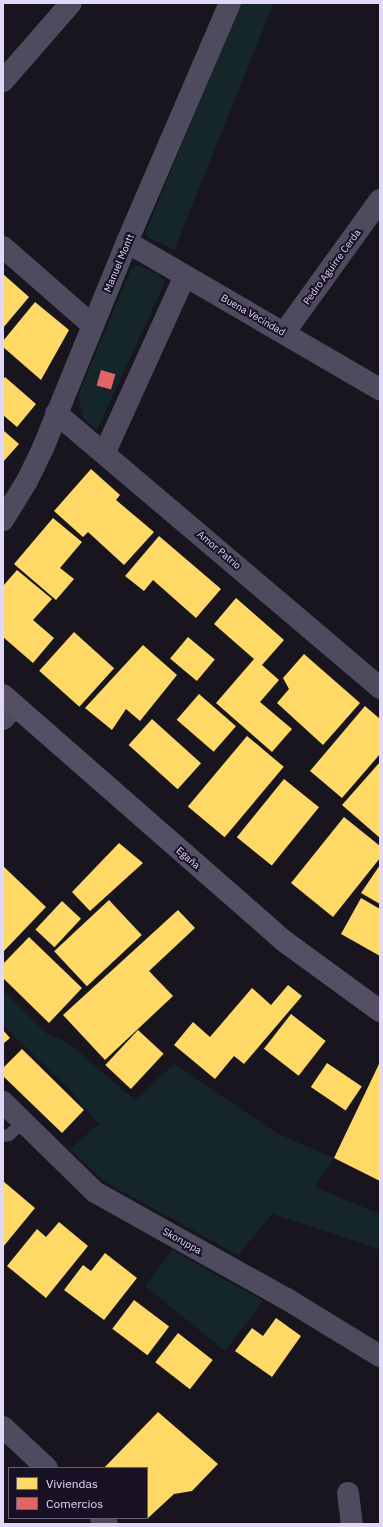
<!DOCTYPE html>
<html>
<head>
<meta charset="utf-8">
<style>
  body { margin:0 }
  #map { position:relative; width:383px; height:1527px; overflow:hidden; background:#18151f; font-family:"IBM Plex Sans",sans-serif }
  div>[style] { position:absolute }
  .green>* { inset:0; background:#15262a }
  .homes>* { inset:0; background:#ffd966; transform-origin:0 0 }
  .shops>* { inset:0; background:#e06666; transform-origin:0 0 }
  .lane>* { height:12px; margin:-6px; padding:0 6px; transform-origin:6px; border-radius:6px; background:#4f4b5e }
  .street>* { height:22px; margin:-11px; padding:0 11px; transform-origin:11px; border-radius:11px; background:#4f4b5e }
  .secondary>* { height:22px; margin:-11px; padding:0 11px; transform-origin:11px; border-radius:11px; background:#544f65 }
  span { translate:-50% -50%; white-space:nowrap; text-align:center; line-height:1.15; -webkit-text-stroke:4px #171123; paint-order:stroke }
  .street-label { font-size:10px; color:#e2d8fa }
  .frame { position:absolute; inset:0; border:4px solid #e2d8fa; pointer-events:none }
  .legend { position:absolute; left:8px; top:1467px; width:140px; height:52px; box-sizing:border-box; background:#171123; border:1px solid #686179; margin:0; padding:5px 7px; list-style:none; font-size:12px; color:#e2d8fa }
  .legend li { display:flex; align-items:center; gap:8px; height:20px }
  .legend b { width:20px; border:1px solid #686179 }
</style>
</head>
<body>
<div id="map">
  <div class="green">
    <i style="clip-path:polygon(240px 3px,274px 3px,174px 250px,149px 238px,146px 231px)"></i>
    <i style="clip-path:polygon(137px 265px,158px 274px,164px 280px,163px 287px,97px 430px,84px 419px,78px 396px,131px 269px)"></i>
    <i style="clip-path:polygon(3px 990px,47px 1034px,67px 1042px,135px 1100px,174px 1064px,278px 1134px,334px 1158px,315px 1187px,380px 1214px,380px 1249px,272px 1214px,238px 1255px,105px 1182px,70px 1149px,99px 1124px,70px 1090px,3px 1025px)"></i>
    <i style="clip-path:polygon(172px 1250px,263px 1301px,225px 1351px,145px 1286px)"></i>
  </div>
  <div class="homes">
    <i style="clip-path:polygon(3px 274px,29px 297px,3px 328px)"></i>
    <i style="clip-path:polygon(35px 302px,69px 330px,41px 380px,3px 347px,3px 341px)"></i>
    <i style="clip-path:polygon(5px 377px,36px 404px,17px 427px,3px 415px,3px 380px)"></i>
    <i style="clip-path:polygon(3px 430px,19px 444px,3px 462px)"></i>
    <i style="clip-path:polygon(91px 469px,120px 495px,116px 500px,154px 532px,124px 565px,88px 532px,83px 537px,54px 511px)"></i>
    <i style="clip-path:polygon(53px 518px,82px 542px,60px 568px,74px 579px,56px 600px,14px 564px)"></i>
    <i style="clip-path:polygon(159px 536px,221px 589px,196px 618px,153px 580px,144px 591px,125px 576px)"></i>
    <i style="clip-path:polygon(17px 570px,52px 599px,33px 620px,54px 638px,33px 663px,3px 637px,3px 586px)"></i>
    <i style="clip-path:polygon(236px 598px,284px 640px,262px 665px,279px 680px,260px 702px,292px 729px,272px 752px,216px 703px,254px 659px,214px 624px)"></i>
    <i style="left:74px;top:632px;width:54px;height:52px;rotate:42deg"></i>
    <i style="left:188px;top:637px;width:35px;height:28px;rotate:40deg"></i>
    <i style="clip-path:polygon(143px 645px,177px 675px,140px 721px,126px 709px,112px 730px,85px 708px)"></i>
    <i style="clip-path:polygon(304px 654px,360px 703px,323px 745px,277px 703px,289px 689px,283px 678px)"></i>
    <i style="left:199px;top:694px;width:49px;height:34px;rotate:41deg"></i>
    <i style="clip-path:polygon(365px 706px,380px 719px,380px 754px,342px 798px,310px 771px)"></i>
    <i style="left:152px;top:719px;width:66px;height:35px;rotate:42deg"></i>
    <i style="left:247px;top:736px;width:48px;height:92px;rotate:40deg"></i>
    <i style="clip-path:polygon(380px 762px,380px 838px,342px 805px)"></i>
    <i style="left:284px;top:779px;width:45px;height:75px;rotate:39deg"></i>
    <i style="clip-path:polygon(344px 817px,380px 846px,380px 858px,333px 917px,291px 883px)"></i>
    <i style="clip-path:polygon(119px 843px,143px 863px,90px 911px,72px 892px)"></i>
    <i style="clip-path:polygon(380px 865px,380px 904px,361px 893px)"></i>
    <i style="clip-path:polygon(3px 866px,46px 907px,3px 952px)"></i>
    <i style="clip-path:polygon(361px 898px,380px 909px,380px 956px,341px 934px)"></i>
    <i style="left:109px;top:900px;width:48px;height:75px;rotate:47deg"></i>
    <i style="left:62px;top:901px;width:26px;height:39px;rotate:43deg"></i>
    <i style="clip-path:polygon(178px 910px,195px 928px,149px 971px,173px 996px,105px 1060px,63px 1015px)"></i>
    <i style="clip-path:polygon(29px 937px,82px 988px,49px 1023px,3px 978px,3px 964px)"></i>
    <i style="clip-path:polygon(288px 985px,302px 996px,244px 1064px,234px 1056px,215px 1079px,174px 1045px,193px 1022px,210px 1037px,252px 988px,271px 1005px)"></i>
    <i style="left:291px;top:1014px;width:44px;height:44px;rotate:38deg"></i>
    <i style="clip-path:polygon(3px 1030px,10px 1038px,3px 1044px)"></i>
    <i style="left:138px;top:1030px;width:35px;height:48px;rotate:43deg"></i>
    <i style="clip-path:polygon(22px 1049px,84px 1110px,62px 1133px,3px 1076px,3px 1068px)"></i>
    <i style="clip-path:polygon(380px 1062px,380px 1181px,334px 1158px)"></i>
    <i style="left:327px;top:1063px;width:42px;height:29px;rotate:34deg"></i>
    <i style="clip-path:polygon(3px 1181px,35px 1208px,3px 1247px)"></i>
    <i style="clip-path:polygon(59px 1222px,88px 1246px,46px 1298px,7px 1266px,37px 1229px,46px 1237px)"></i>
    <i style="clip-path:polygon(105px 1253px,137px 1278px,104px 1320px,64px 1290px,83px 1265px,91px 1271px)"></i>
    <i style="left:134px;top:1300px;width:44px;height:36px;rotate:37deg"></i>
    <i style="clip-path:polygon(276px 1318px,301px 1336px,272px 1377px,235px 1351px,252px 1328px,263px 1336px)"></i>
    <i style="left:178px;top:1333px;width:44px;height:37px;rotate:38deg"></i>
    <i style="clip-path:polygon(158px 1412px,218px 1464px,192px 1491px,174px 1494px,148px 1518px,147px 1468px,104px 1468px)"></i>
  </div>
  <div class="shops">
    <i style="left:101px;top:370px;width:15px;height:16px;rotate:16deg"></i>
  </div>
  <div class="lane">
    <i style="left:3px;top:1136px;width:6px;rotate:-9deg"></i>
    <i style="left:9px;top:1135px;width:19px;rotate:-43deg"></i>
  </div>
  <div class="street">
    <i style="left:3px;top:81px;width:103px;rotate:-48.9deg"></i>
    <i style="left:127px;top:242px;width:293px;rotate:30.2deg"></i>
    <i style="left:3px;top:247px;width:118px;rotate:41.2deg"></i>
    <i style="left:284px;top:333px;width:164px;rotate:-54.2deg"></i>
    <i style="left:56px;top:413px;width:425px;rotate:40.3deg"></i>
    <i style="left:105px;top:452px;width:193px;rotate:-65.6deg"></i>
    <i style="left:3px;top:520px;width:46px;rotate:-58.4deg"></i>
    <i style="left:27px;top:481px;width:37px;rotate:-64deg"></i>
    <i style="left:43px;top:448px;width:222px;rotate:-67.8deg"></i>
    <i style="left:127px;top:242px;width:260px;rotate:-66.7deg"></i>
    <i style="left:3px;top:719px;width:18px;rotate:-47deg"></i>
    <i style="left:3px;top:1102px;width:129px;rotate:44.4deg"></i>
    <i style="left:95px;top:1192px;width:218px;rotate:29.2deg"></i>
    <i style="left:285px;top:1298px;width:111px;rotate:31.4deg"></i>
    <i style="left:3px;top:1427px;width:60px;rotate:43deg"></i>
    <i style="left:348px;top:1493px;width:31px;rotate:83deg"></i>
    <i style="left:101px;top:1518px;width:8px;rotate:45deg"></i>
  </div>
  <div class="secondary">
    <i style="left:3px;top:695px;width:373px;rotate:41.2deg"></i>
    <i style="left:284px;top:941px;width:119px;rotate:36.1deg"></i>
  </div>
  <div class="street-label">
    <span style="left:119px;top:263px;rotate:-67deg">Manuel Montt</span>
    <span style="left:332px;top:267px;rotate:-54deg">Pedro Aguirre Cerda</span>
    <span style="left:253px;top:315px;rotate:30deg">Buena Vecindad</span>
    <span style="left:219px;top:550px;rotate:40deg">Amor Patrio</span>
    <span style="left:188px;top:858px;rotate:41deg">Egaña</span>
    <span style="left:182px;top:1241px;rotate:29deg">Skoruppa</span>
  </div>
  <div class="frame"></div>
  <ul class="legend">
  <li><b style="height:11px;background:#ffd966"></b>Viviendas</li>
  <li><b style="height:11px;background:#e06666"></b>Comercios</li>
  </ul>
</div>
</body>
</html>
